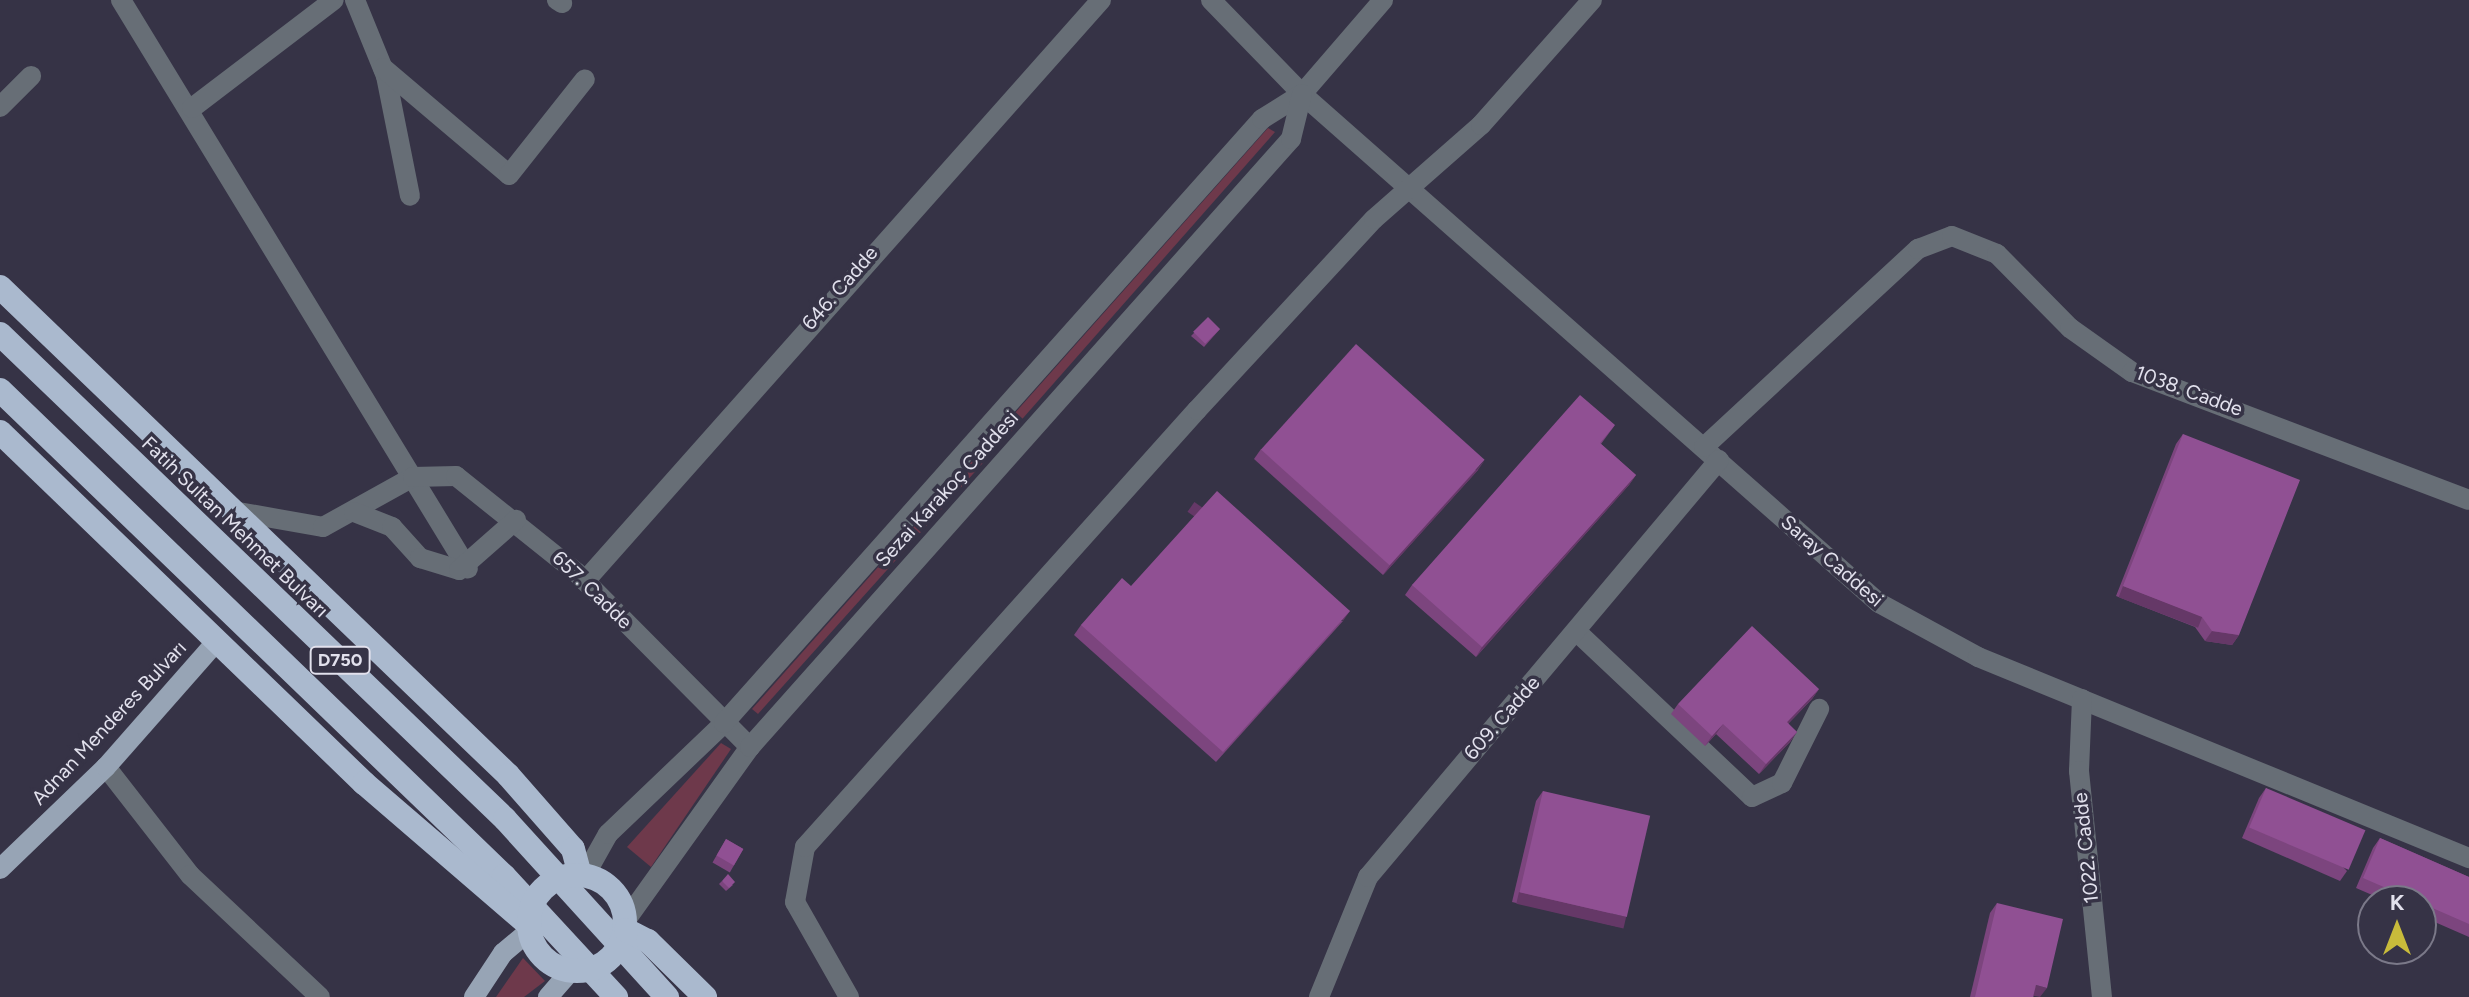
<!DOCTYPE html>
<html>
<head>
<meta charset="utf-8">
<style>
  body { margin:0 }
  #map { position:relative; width:2469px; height:997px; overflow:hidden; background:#363346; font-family:Figtree,sans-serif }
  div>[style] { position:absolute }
  .green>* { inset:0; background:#6e394b }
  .minor>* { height:20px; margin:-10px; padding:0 10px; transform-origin:10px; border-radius:10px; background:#676e76 }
  .major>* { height:20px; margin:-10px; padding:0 10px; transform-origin:10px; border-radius:10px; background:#97a4b5 }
  .highway>* { height:24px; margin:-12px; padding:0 12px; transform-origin:12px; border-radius:12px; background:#aab9ce }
  .highway>.ring { margin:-12px; padding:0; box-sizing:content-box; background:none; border:24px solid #aab9ce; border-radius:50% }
  .wall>* { inset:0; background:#7c457e; transform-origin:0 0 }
  .shaded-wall>* { inset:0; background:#653867; transform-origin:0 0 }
  .building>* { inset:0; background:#905093; transform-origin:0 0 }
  span { translate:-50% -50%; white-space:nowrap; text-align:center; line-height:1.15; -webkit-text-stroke:7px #363346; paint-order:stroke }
  .shield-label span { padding:2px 6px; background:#363346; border:2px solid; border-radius:6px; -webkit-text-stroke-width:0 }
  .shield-label { font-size:18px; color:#e2e1ed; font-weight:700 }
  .street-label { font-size:20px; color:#e2e1ed }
  .north { position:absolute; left:2357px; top:885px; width:80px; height:80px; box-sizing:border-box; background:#363346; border:2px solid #7b7989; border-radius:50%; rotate:0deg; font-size:22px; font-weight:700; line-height:32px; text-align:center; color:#e2e1ed }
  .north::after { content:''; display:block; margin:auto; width:28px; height:36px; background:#c8bb3b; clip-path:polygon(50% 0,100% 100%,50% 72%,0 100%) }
</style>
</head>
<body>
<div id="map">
  <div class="green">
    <i style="clip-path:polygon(1268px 128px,1275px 132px,1024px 417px,758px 714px,752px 709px)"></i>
    <i style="clip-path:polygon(721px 743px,731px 749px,651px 867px,627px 847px)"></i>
    <i style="clip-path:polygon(523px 958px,545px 981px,524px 997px,496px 997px)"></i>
  </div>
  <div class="minor">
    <i style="left:121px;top:0;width:666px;rotate:58.62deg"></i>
    <i style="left:355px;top:0;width:82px;rotate:67.8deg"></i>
    <i style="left:386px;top:76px;width:122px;rotate:78.7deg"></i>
    <i style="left:557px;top:0;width:6px;rotate:31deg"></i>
    <i style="left:1211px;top:0;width:131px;rotate:45.9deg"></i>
    <i style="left:1302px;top:94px;width:769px;rotate:41.42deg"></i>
    <i style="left:1879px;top:603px;width:113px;rotate:28.6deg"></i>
    <i style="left:1978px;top:657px;width:531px;rotate:22.26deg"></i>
    <i style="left:383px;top:68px;width:165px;rotate:40.3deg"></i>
    <i style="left:509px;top:175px;width:122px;rotate:-51.6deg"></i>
    <i style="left:0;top:107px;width:44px;rotate:-45deg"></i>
    <i style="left:192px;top:108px;width:178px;rotate:-37.3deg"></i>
    <i style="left:1704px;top:447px;width:292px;rotate:-42.8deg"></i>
    <i style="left:1918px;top:249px;width:36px;rotate:-21deg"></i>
    <i style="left:1952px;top:236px;width:48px;rotate:21.8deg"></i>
    <i style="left:1997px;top:254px;width:104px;rotate:45.4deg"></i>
    <i style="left:2070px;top:328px;width:76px;rotate:35.4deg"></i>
    <i style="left:2132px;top:372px;width:360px;rotate:20.8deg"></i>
    <i style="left:233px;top:511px;width:91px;rotate:10.1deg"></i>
    <i style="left:323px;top:527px;width:103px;rotate:-29.1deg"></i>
    <i style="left:413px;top:477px;width:43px;rotate:-1.3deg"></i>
    <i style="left:456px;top:476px;width:154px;rotate:38.7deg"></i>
    <i style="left:576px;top:572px;width:247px;rotate:45.2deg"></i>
    <i style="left:354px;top:512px;width:41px;rotate:21.5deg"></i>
    <i style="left:392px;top:527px;width:42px;rotate:47.9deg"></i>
    <i style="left:420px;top:558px;width:41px;rotate:17.1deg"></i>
    <i style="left:459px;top:570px;width:76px;rotate:-41.3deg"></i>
    <i style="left:585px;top:581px;width:777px;rotate:-48.39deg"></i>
    <i style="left:1576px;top:631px;width:242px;rotate:43.3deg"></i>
    <i style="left:1752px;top:797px;width:33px;rotate:-25deg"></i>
    <i style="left:1782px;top:783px;width:83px;rotate:-63.4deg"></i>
    <i style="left:2082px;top:699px;width:72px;rotate:92.4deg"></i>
    <i style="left:2079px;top:771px;width:227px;rotate:84.2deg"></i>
    <i style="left:106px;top:767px;width:137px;rotate:52.1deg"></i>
    <i style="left:190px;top:875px;width:178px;rotate:43.2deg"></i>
    <i style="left:585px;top:875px;width:47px;rotate:-60.7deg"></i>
    <i style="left:608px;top:834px;width:161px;rotate:-43.7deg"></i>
    <i style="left:724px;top:723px;width:809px;rotate:-48.31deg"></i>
    <i style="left:1262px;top:119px;width:47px;rotate:-32deg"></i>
    <i style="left:1302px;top:94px;width:124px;rotate:-49.2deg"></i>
    <i style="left:626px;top:920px;width:213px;rotate:-54.4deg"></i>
    <i style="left:750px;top:747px;width:814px;rotate:-48.34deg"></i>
    <i style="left:1291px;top:139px;width:46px;rotate:-76.3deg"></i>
    <i style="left:849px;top:997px;width:109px;rotate:-119.6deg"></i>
    <i style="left:795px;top:902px;width:56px;rotate:-79.7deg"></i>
    <i style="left:805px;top:847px;width:587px;rotate:-48.11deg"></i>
    <i style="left:1197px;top:410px;width:260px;rotate:-47.2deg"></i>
    <i style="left:1374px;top:219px;width:142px;rotate:-41.3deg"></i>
    <i style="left:1481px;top:125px;width:167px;rotate:-48.4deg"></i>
    <i style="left:1319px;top:997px;width:130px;rotate:-67.8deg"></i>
    <i style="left:1368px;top:877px;width:545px;rotate:-49.91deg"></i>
  </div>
  <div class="major">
    <i style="left:0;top:869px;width:147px;rotate:-43.9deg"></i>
    <i style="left:106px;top:767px;width:168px;rotate:-48.6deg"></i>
    <i style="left:474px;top:997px;width:53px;rotate:-56.6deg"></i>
    <i style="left:503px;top:953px;width:34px;rotate:-40deg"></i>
    <i style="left:548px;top:997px;width:35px;rotate:-49deg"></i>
  </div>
  <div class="highway">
    <i style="left:0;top:287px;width:704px;rotate:43.85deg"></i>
    <i style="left:508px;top:775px;width:98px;rotate:48.7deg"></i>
    <i style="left:573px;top:849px;width:27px;rotate:75deg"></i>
    <i style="left:0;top:334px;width:700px;rotate:43.84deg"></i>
    <i style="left:505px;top:819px;width:241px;rotate:47.7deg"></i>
    <i style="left:0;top:390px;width:700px;rotate:43.96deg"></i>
    <i style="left:504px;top:876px;width:165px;rotate:47.2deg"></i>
    <i style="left:0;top:432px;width:506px;rotate:43.96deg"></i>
    <i style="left:364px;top:783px;width:218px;rotate:40.7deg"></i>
    <i class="ring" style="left:529px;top:875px;width:72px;height:72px"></i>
    <i style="left:626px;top:930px;width:25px;rotate:27deg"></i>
    <i style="left:648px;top:941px;width:80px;rotate:44.5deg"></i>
  </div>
  <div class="wall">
    <i style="clip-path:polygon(1220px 329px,1204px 347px,1191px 336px,1194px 333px)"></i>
    <i style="clip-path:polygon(1615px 425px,1601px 444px,1636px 475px,1629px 485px,1476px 657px,1405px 595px,1412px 585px)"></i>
    <i style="clip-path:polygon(2183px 434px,2239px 635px,2232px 645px,2205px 641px,2195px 627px,2116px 596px,2176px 444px)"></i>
    <i style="clip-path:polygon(1261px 449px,1478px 470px,1383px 575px,1254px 459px)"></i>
    <i style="clip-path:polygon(1131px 586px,1343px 621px,1216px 762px,1074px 635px,1081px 625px)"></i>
    <i style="clip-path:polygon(1819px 689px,1812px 699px,1788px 724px,1797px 732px,1790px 742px,1759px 774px,1716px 734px,1705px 746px,1671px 714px,1678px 704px)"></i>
    <i style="clip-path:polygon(2266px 788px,2347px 871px,2340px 881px,2242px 838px,2259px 798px)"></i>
    <i style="clip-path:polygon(1543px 791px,1619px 927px,1512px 902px,1536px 801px)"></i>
    <i style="clip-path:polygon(2380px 838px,2469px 877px,2469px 937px,2421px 916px,2421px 901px,2386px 901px,2356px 888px,2373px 848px)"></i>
    <i style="left:726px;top:839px;width:20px;height:27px;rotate:30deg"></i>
    <i style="clip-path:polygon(722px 881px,733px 885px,726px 891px,719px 884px)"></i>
    <i style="clip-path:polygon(1997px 903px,2034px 996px,2033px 997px,1970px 997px,1990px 913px)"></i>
  </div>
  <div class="shaded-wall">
    <i style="clip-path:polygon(1485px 460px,1478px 470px,1383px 575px,1390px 565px)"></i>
    <i style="clip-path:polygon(1636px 475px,1629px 485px,1476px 657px,1482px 647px)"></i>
    <i style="left:2123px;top:586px;width:85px;height:12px;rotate:21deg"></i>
    <i style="left:1350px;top:611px;width:12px;height:190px;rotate:125deg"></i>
    <i style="clip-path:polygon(2212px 631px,2239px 635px,2232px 645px,2205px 641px)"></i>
    <i style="clip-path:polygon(1819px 689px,1812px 699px,1780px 732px,1787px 722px)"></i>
    <i style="clip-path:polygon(1723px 724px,1716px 734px,1705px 746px,1712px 736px)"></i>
    <i style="clip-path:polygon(1797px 732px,1790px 742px,1759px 774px,1766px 764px)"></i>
    <i style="left:1519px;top:892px;width:110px;height:12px;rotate:13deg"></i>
    <i style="clip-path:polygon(2036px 985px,2047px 988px,2040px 997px,2029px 995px)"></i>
  </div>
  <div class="building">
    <i style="left:1208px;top:317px;width:17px;height:21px;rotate:45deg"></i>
    <i style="left:1356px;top:344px;width:173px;height:142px;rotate:42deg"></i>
    <i style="clip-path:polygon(1580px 395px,1615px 425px,1600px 443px,1636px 475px,1482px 647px,1412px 585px)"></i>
    <i style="clip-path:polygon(2183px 434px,2300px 480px,2239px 635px,2212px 631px,2202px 617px,2123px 586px)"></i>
    <i style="clip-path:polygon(1217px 491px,1350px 611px,1223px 752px,1081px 625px,1122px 578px,1131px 586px)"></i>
    <i style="clip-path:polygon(1752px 626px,1819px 689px,1787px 722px,1797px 732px,1766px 764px,1723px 724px,1712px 736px,1678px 704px)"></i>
    <i style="left:2266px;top:788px;width:108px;height:43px;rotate:23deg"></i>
    <i style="left:1543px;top:791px;width:110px;height:104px;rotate:13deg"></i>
    <i style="clip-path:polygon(2380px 838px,2469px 877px,2469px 924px,2421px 903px,2421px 901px,2416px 901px,2363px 878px)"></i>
    <i style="left:726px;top:839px;width:20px;height:19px;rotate:30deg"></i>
    <i style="clip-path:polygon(728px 874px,735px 882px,729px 888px,722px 881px)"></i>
    <i style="clip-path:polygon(1997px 903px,2063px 919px,2047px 988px,2036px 985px,2033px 997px,1975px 997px)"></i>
  </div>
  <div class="shield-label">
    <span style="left:340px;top:660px">D750</span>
  </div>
  <div class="street-label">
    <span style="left:840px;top:288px;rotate:-49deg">646. Cadde</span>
    <span style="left:2189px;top:391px;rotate:20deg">1038. Cadde</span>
    <span style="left:947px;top:489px;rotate:-48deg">Sezai Karakoç Caddesi</span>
    <span style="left:235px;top:527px;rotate:44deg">Fatih Sultan Mehmet Bulvarı</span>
    <span style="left:1832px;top:561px;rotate:41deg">Saray Caddesi</span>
    <span style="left:592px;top:590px;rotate:44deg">657. Cadde</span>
    <span style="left:1502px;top:718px;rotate:-49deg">609. Cadde</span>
    <span style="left:109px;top:723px;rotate:-47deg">Adnan Menderes Bulvarı</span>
    <span style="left:2086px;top:848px;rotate:-96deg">1022. Cadde</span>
  </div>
  <div class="north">K</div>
</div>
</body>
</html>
